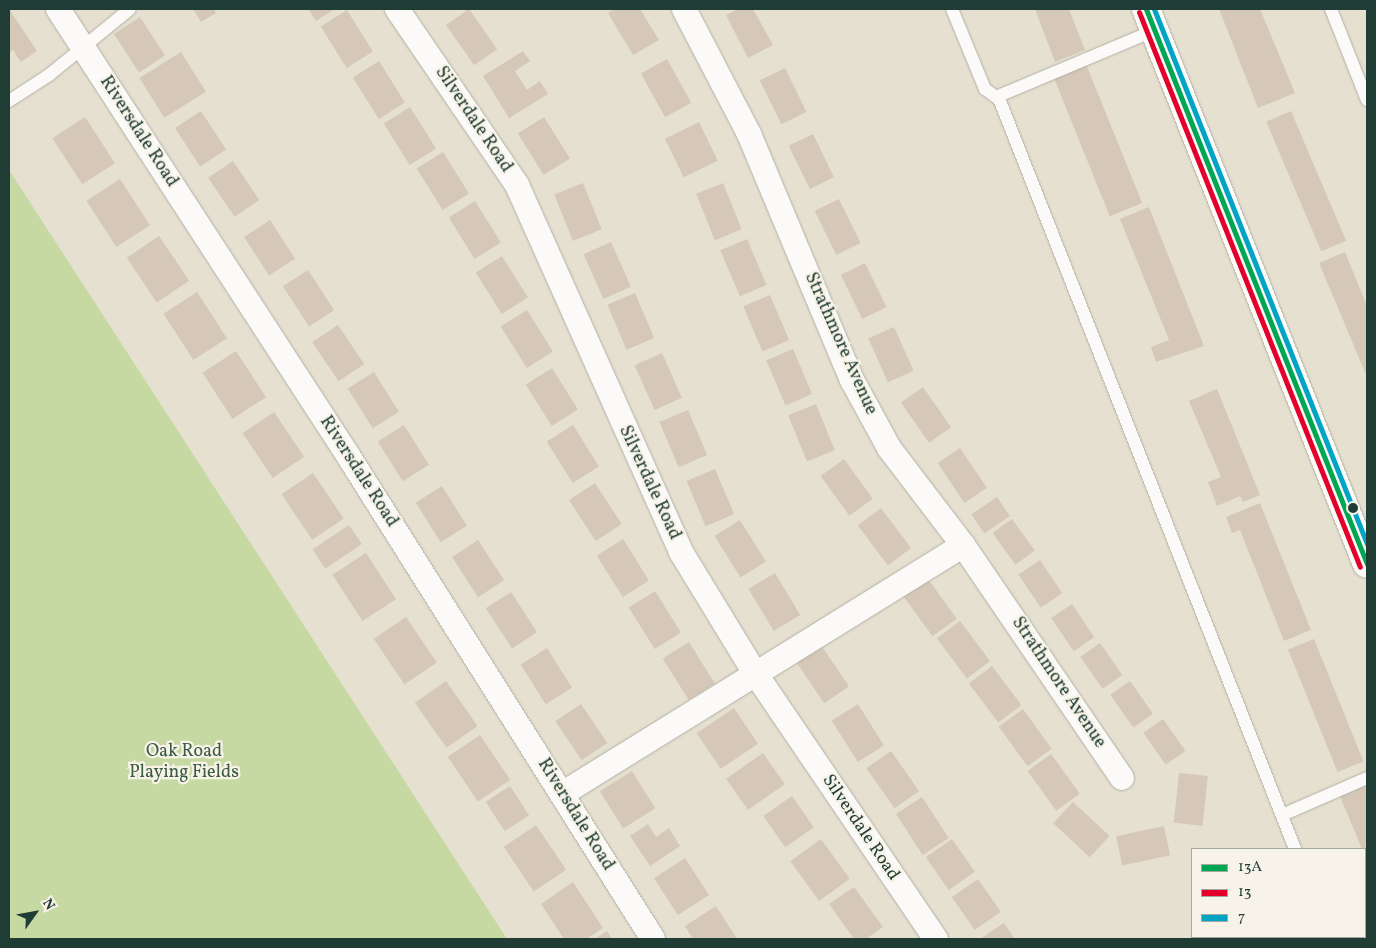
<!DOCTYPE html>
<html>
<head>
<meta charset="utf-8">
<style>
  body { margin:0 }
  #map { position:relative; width:1376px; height:948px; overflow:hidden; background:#e6e0d0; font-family:Vollkorn,serif }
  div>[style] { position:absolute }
  .green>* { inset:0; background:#c6d9a3 }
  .building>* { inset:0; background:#d6c8b8; transform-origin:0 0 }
  .roads { filter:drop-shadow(0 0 1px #b2b1a6) drop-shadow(0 0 1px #b2b1a6) }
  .lane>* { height:12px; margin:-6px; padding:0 6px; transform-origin:6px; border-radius:6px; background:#fbfaf8 }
  .street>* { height:24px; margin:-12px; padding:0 12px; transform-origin:12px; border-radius:12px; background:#fbfaf8 }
  .secondary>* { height:28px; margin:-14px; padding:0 14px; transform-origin:14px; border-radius:14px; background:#fbfaf8 }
  .bus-1>* { height:5px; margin:-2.5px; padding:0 2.5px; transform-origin:2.5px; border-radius:2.5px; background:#00a651 }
  .bus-2>* { height:5px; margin:-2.5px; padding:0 2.5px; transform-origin:2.5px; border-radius:2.5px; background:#e4002b }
  .bus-3>* { height:5px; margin:-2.5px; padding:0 2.5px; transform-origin:2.5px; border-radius:2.5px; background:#02a4c6 }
  .dots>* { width:14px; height:14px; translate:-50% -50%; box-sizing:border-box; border:2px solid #f7f3e8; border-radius:50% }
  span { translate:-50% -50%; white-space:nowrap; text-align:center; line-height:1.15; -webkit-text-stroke:4.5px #f7f3e8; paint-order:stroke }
  .street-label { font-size:18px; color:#1f3d34 }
  .park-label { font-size:18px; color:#3b5b43 }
  .frame { position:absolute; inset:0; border:10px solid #1f3d34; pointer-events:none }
  .legend { position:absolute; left:1191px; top:848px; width:175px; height:90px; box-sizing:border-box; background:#f7f3e8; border:1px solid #a1aaa0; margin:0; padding:6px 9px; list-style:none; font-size:15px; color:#1f3d34 }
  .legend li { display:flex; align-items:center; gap:10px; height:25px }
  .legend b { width:25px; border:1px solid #a1aaa0 }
  .north { position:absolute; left:10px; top:888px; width:50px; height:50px; -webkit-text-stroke:4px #f7f3e8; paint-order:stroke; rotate:58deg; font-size:14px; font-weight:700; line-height:20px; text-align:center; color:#1f3d34 }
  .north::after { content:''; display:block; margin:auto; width:18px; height:22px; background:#1f3d34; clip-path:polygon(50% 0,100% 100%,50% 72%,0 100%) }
</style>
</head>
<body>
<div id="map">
  <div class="green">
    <i style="clip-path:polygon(9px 170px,507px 939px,9px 939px)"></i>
  </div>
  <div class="building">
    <i style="clip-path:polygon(9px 9px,37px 51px,21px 62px,13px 50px,9px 53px)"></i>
    <i style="clip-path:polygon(193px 9px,214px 9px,216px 13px,201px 22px)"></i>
    <i style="clip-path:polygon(308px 9px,335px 9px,316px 21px)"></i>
    <i style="left:469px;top:9px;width:49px;height:28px;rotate:55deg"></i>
    <i style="clip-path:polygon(615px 9px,640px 9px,659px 40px,633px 55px,608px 13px)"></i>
    <i style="clip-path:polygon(738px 9px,753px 9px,773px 45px,748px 58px,726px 15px)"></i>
    <i style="clip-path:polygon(1035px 9px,1069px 9px,1085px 50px,1055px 62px)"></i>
    <i style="clip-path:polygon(1219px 9px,1260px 9px,1295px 93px,1258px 108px)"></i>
    <i style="left:347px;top:10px;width:49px;height:31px;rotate:58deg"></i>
    <i style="left:140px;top:17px;width:46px;height:31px;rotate:57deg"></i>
    <i style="clip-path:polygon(523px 51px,530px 61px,515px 71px,527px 90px,540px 81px,548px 94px,509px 118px,483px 76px)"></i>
    <i style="left:181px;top:52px;width:47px;height:49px;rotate:58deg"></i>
    <i style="left:667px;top:59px;width:50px;height:30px;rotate:61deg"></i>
    <i style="left:379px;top:61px;width:49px;height:31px;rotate:58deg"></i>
    <i style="left:1086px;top:64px;width:150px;height:35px;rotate:68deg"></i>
    <i style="left:785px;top:68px;width:49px;height:28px;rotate:64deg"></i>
    <i style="left:410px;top:107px;width:49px;height:31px;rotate:58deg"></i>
    <i style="left:201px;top:111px;width:46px;height:31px;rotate:57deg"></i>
    <i style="left:1291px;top:111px;width:141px;height:27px;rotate:67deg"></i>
    <i style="left:85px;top:117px;width:55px;height:39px;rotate:57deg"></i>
    <i style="left:544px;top:117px;width:49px;height:31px;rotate:58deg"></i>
    <i style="left:699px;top:122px;width:43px;height:38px;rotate:64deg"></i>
    <i style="left:813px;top:134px;width:48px;height:27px;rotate:64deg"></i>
    <i style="left:443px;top:152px;width:49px;height:31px;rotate:58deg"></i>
    <i style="left:233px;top:161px;width:47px;height:30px;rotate:56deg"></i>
    <i style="left:120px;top:179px;width:55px;height:40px;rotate:57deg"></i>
    <i style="left:583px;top:183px;width:50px;height:31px;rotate:68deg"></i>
    <i style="left:723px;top:183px;width:50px;height:29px;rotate:68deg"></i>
    <i style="left:839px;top:199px;width:49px;height:27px;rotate:64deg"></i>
    <i style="left:475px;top:201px;width:49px;height:31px;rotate:58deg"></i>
    <i style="clip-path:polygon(1149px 207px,1204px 346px,1156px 362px,1151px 347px,1169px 340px,1120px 219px)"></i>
    <i style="left:270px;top:220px;width:46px;height:31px;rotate:57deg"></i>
    <i style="left:159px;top:236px;width:54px;height:39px;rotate:56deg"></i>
    <i style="left:747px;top:239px;width:50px;height:29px;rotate:67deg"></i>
    <i style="left:611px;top:242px;width:49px;height:30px;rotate:66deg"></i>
    <i style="clip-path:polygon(1345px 252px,1367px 306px,1367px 377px,1319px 263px)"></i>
    <i style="left:502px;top:256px;width:49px;height:31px;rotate:58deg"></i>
    <i style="left:865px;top:263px;width:49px;height:27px;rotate:64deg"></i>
    <i style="left:308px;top:270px;width:48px;height:30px;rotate:57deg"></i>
    <i style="left:197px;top:292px;width:55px;height:40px;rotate:57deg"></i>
    <i style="left:635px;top:293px;width:49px;height:30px;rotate:67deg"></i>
    <i style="left:770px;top:295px;width:49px;height:29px;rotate:67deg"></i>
    <i style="left:527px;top:310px;width:49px;height:31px;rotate:58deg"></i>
    <i style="left:338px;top:325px;width:47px;height:31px;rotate:56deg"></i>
    <i style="left:894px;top:327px;width:48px;height:28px;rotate:66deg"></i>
    <i style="left:793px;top:349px;width:49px;height:29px;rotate:67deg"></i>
    <i style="left:236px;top:351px;width:55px;height:40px;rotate:57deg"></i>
    <i style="left:662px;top:353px;width:49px;height:30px;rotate:66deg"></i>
    <i style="left:552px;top:368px;width:49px;height:31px;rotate:58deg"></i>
    <i style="left:374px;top:372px;width:47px;height:31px;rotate:58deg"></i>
    <i style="left:923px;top:387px;width:49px;height:27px;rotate:55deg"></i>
    <i style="clip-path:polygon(1217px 389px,1260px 495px,1243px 502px,1240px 496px,1217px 506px,1208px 482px,1221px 477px,1189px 401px)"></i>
    <i style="left:816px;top:404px;width:50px;height:30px;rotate:68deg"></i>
    <i style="left:688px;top:410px;width:49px;height:31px;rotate:67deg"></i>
    <i style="left:274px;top:412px;width:54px;height:38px;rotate:56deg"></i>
    <i style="left:404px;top:425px;width:47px;height:31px;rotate:58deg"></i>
    <i style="left:573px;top:425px;width:49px;height:31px;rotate:58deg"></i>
    <i style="left:960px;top:448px;width:48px;height:27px;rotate:56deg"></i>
    <i style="left:844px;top:459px;width:49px;height:29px;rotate:54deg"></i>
    <i style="left:715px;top:469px;width:49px;height:31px;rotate:67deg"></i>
    <i style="left:313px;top:473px;width:55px;height:38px;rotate:56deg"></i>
    <i style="left:595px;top:483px;width:49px;height:31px;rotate:57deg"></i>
    <i style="left:442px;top:486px;width:47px;height:31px;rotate:58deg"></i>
    <i style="left:997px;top:497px;width:23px;height:31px;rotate:56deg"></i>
    <i style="clip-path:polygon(1260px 503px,1311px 630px,1284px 641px,1240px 530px,1232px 533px,1226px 517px)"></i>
    <i style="left:881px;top:508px;width:50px;height:29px;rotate:53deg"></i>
    <i style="left:1012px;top:519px;width:39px;height:24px;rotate:54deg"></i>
    <i style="left:740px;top:520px;width:49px;height:30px;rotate:58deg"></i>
    <i style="left:349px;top:525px;width:23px;height:44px;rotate:56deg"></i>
    <i style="left:623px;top:539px;width:49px;height:31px;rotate:58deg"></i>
    <i style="left:478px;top:540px;width:48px;height:31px;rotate:57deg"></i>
    <i style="left:366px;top:553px;width:55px;height:40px;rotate:57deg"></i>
    <i style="left:1040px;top:560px;width:40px;height:26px;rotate:56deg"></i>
    <i style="left:775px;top:573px;width:49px;height:31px;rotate:59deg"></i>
    <i style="left:928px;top:579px;width:49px;height:30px;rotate:54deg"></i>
    <i style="left:655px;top:591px;width:49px;height:31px;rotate:58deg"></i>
    <i style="left:511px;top:592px;width:48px;height:30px;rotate:57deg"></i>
    <i style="left:1072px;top:604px;width:40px;height:25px;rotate:56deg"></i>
    <i style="left:406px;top:617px;width:55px;height:39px;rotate:56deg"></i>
    <i style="left:960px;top:621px;width:50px;height:29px;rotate:53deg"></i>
    <i style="left:1314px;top:639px;width:132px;height:28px;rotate:68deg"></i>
    <i style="left:689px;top:642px;width:49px;height:31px;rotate:58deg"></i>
    <i style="left:1100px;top:643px;width:39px;height:24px;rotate:55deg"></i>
    <i style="left:821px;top:645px;width:50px;height:30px;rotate:56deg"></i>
    <i style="left:547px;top:648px;width:47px;height:31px;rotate:58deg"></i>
    <i style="left:992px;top:666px;width:49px;height:29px;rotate:53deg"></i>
    <i style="left:446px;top:681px;width:55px;height:38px;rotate:55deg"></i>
    <i style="left:1130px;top:681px;width:40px;height:24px;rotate:55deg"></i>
    <i style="left:581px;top:704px;width:47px;height:31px;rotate:56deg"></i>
    <i style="left:858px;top:704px;width:49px;height:31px;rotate:58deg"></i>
    <i style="left:734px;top:708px;width:43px;height:45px;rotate:56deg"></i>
    <i style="left:1023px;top:709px;width:49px;height:30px;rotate:54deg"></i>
    <i style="left:1163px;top:719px;width:39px;height:24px;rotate:55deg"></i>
    <i style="left:480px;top:735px;width:54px;height:39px;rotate:56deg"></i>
    <i style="left:891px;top:751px;width:49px;height:30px;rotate:55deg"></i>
    <i style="left:763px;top:753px;width:38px;height:45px;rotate:55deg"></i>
    <i style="left:1051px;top:754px;width:49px;height:29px;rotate:54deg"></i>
    <i style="left:632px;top:771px;width:44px;height:38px;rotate:58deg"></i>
    <i style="left:1179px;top:773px;width:29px;height:50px;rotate:6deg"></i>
    <i style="clip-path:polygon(1367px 782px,1367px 862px,1365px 849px,1362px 849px,1339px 794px)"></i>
    <i style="left:510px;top:786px;width:35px;height:29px;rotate:57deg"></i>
    <i style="left:792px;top:796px;width:38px;height:35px;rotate:55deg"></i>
    <i style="left:922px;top:797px;width:49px;height:31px;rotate:57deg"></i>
    <i style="left:1073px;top:802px;width:50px;height:29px;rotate:43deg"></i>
    <i style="clip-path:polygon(648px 824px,656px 837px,669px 828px,680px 846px,650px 866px,630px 836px)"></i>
    <i style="left:536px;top:825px;width:54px;height:39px;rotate:56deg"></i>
    <i style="left:1164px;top:826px;width:30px;height:49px;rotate:78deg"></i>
    <i style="left:821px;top:839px;width:49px;height:38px;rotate:54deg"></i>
    <i style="left:952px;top:839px;width:40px;height:32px;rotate:55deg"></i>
    <i style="left:685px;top:858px;width:44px;height:37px;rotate:57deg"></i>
    <i style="left:978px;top:879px;width:40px;height:32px;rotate:55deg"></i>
    <i style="clip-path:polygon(573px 882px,603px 928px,586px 939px,564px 939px,541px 904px)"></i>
    <i style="clip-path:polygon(854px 887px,883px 927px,866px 939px,854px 939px,829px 904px)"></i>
    <i style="clip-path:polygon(716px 906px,737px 939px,693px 939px,685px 926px)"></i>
    <i style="clip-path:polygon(1004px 923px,1015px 939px,980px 939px)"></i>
    <i style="clip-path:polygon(607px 931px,612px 939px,595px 939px)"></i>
  </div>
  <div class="roads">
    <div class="lane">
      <i style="left:952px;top:9px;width:87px;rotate:67.6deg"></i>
      <i style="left:985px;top:89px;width:14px;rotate:36deg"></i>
      <i style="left:996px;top:97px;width:173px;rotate:-22.8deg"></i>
      <i style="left:1331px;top:9px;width:98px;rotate:68.4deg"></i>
      <i style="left:998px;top:96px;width:809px;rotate:68.47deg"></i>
      <i style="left:9px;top:101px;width:48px;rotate:-33deg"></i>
      <i style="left:49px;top:75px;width:104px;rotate:-39.2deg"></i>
      <i style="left:1282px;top:815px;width:93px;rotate:-23.5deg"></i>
      <i style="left:1330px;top:937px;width:2px;rotate:63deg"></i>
    </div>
    <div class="street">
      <i style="left:58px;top:9px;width:534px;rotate:56.99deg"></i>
      <i style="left:349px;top:457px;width:570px;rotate:57.76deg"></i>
      <i style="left:397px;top:9px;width:213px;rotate:55.7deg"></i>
      <i style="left:517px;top:185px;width:402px;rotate:65.9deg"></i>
      <i style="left:681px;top:552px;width:142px;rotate:58.6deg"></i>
      <i style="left:755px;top:673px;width:322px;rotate:55.8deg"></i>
      <i style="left:684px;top:9px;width:141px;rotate:62.5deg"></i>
      <i style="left:749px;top:134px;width:267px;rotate:67.3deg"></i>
      <i style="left:852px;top:380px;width:77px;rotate:61.4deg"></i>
      <i style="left:889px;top:448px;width:122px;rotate:52.7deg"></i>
      <i style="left:963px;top:545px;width:282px;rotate:55.7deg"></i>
      <i style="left:562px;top:794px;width:472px;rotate:-31.8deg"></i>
    </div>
    <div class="secondary">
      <i style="left:1146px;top:9px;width:597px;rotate:68.29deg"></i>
    </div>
  </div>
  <div class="bus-1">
    <i style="left:1146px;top:9px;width:597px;rotate:68.29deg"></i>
  </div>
  <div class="bus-2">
    <i style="left:1139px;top:12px;width:597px;rotate:68.29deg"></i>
  </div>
  <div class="bus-3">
    <i style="left:1154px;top:9px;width:576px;rotate:68.29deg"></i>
  </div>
  <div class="dots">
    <i style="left:1353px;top:508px;background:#1f3d34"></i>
  </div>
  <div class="street-label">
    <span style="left:473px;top:120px;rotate:56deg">Silverdale Road</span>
    <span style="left:138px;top:132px;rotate:57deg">Riversdale Road</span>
    <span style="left:840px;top:344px;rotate:66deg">Strathmore Avenue</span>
    <span style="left:358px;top:472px;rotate:57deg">Riversdale Road</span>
    <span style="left:649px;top:483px;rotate:65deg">Silverdale Road</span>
    <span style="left:1058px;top:683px;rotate:56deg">Strathmore Avenue</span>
    <span style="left:575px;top:815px;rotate:58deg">Riversdale Road</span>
    <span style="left:860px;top:828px;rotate:56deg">Silverdale Road</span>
  </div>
  <div class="park-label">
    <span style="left:184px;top:763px">Oak Road<br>Playing Fields</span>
  </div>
  <div class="frame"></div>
  <ul class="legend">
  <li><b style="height:6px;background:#00a651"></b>13A</li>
  <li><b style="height:6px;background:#e4002b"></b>13</li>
  <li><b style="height:6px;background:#02a4c6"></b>7</li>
  </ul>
  <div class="north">N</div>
</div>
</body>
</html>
